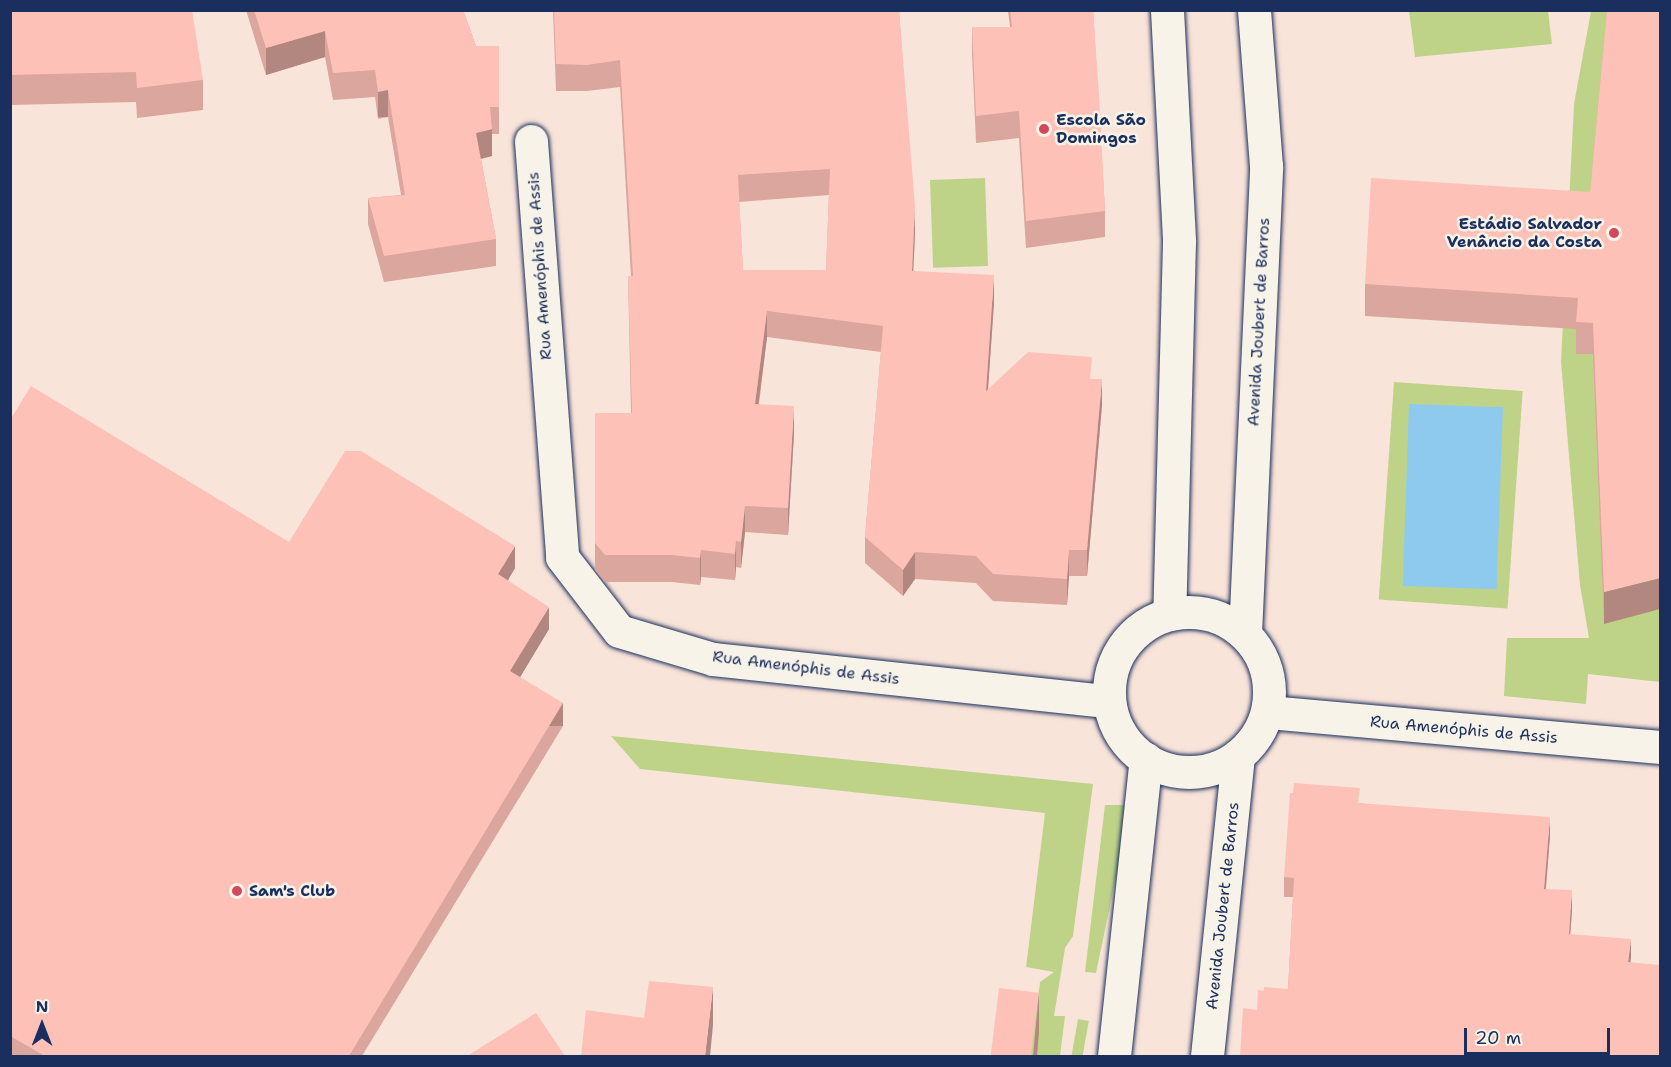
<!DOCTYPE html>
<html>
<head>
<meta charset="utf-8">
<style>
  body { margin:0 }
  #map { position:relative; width:1671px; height:1067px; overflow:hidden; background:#f9e4d9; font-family:"Shantell Sans",sans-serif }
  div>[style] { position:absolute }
  .green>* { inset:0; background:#bfd388; transform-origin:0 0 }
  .water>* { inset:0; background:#8ecaee; transform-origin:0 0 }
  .roads { filter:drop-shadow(0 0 2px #1b2f5e) drop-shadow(0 0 2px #1b2f5e) }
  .street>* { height:33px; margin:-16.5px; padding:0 16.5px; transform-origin:16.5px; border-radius:16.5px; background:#f7f3e8 }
  .street>.ring { margin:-16.5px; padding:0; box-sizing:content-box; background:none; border:33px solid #f7f3e8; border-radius:50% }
  .wall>* { inset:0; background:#daa69d }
  .shaded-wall>* { inset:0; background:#b18780; transform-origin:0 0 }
  .building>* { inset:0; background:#fdc1b7; transform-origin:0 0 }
  .dots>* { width:16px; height:16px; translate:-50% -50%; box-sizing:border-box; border:3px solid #f7f3e8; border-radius:50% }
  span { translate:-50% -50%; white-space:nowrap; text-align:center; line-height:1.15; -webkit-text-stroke:5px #f7f3e8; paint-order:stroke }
  .poi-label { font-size:16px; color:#1b2f5e; font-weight:700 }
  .left { translate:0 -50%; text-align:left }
  .right { translate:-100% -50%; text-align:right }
  .street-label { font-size:16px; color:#1b2f5e }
  .frame { position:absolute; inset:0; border:12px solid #1b2f5e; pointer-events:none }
  .north { position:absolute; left:12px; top:995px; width:60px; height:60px; -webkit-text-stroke:4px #f7f3e8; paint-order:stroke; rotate:0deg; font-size:16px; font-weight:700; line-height:24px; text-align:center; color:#1b2f5e }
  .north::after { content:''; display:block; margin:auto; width:21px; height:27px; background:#1b2f5e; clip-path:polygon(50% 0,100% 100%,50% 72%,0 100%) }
  .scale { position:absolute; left:1464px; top:1028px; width:146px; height:27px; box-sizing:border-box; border:3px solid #1b2f5e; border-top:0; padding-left:8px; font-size:18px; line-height:21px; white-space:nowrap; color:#1b2f5e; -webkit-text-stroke:4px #f7f3e8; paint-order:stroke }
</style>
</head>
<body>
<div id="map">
  <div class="green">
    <i style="clip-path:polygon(1409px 11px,1548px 11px,1552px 44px,1415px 57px)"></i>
    <i style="clip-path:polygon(1591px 11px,1660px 11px,1660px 682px,1588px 674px,1586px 704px,1504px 696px,1507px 638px,1589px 638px,1580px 585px,1561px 362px,1574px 104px)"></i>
    <i style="left:985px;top:178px;width:88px;height:55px;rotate:88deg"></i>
    <i style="left:1394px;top:382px;width:129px;height:218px;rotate:4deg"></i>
    <i style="clip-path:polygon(611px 736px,1093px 784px,1073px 936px,1065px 948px,1054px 1016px,1065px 1016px,1060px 1056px,1030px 1056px,1040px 982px,1054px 972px,1026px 967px,1045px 813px,640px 769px)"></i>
    <i style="clip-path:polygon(1105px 805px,1131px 805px,1096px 973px,1085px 972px)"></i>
    <i style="left:1078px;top:1019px;width:11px;height:37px;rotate:10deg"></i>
  </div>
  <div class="water">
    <i style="left:1409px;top:404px;width:94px;height:182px;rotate:2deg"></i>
  </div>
  <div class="roads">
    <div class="street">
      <i style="left:1167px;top:10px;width:232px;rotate:87deg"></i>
      <i style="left:1179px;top:242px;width:372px;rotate:91.5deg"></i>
      <i style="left:531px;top:141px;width:417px;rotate:85.7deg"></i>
      <i style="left:562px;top:557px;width:93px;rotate:52.4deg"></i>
      <i style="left:619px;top:631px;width:98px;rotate:16.6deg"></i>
      <i style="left:713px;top:659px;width:398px;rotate:6.1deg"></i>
      <i class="ring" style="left:1109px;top:612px;width:127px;height:127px"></i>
      <i style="left:1245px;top:634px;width:468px;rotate:-87.4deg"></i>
      <i style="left:1266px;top:166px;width:156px;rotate:-94.4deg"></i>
      <i style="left:1268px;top:712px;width:394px;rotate:5.1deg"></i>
      <i style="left:1114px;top:1056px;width:299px;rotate:-83.9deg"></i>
      <i style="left:1207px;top:1056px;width:302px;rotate:-84.1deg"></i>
    </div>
  </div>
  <div class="wall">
    <i style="clip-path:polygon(10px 10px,203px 80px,203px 110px,137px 118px,136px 102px,10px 105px)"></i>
    <i style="clip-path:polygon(246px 10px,463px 10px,476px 46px,499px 46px,499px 134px,492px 134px,492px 156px,481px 159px,496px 239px,496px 266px,384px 282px,368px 224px,368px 198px,401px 195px,388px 117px,378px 119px,375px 97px,333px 100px,325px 57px,266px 75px)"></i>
    <i style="clip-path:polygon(evenodd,553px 10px,899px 10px,915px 233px,913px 271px,994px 302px,988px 390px,1092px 379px,1102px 405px,1087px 576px,1069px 576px,1067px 605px,993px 601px,976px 583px,915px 579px,903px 596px,865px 563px,865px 537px,881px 352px,767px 337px,759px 404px,794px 433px,788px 535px,745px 532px,741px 568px,736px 567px,735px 580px,701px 577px,700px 585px,672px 582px,605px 582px,595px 570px,595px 413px,631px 413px,628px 276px,631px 276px,620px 87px,587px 91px,556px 91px,553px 10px,829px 195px,826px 270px,743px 270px,739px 202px,829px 195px)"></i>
    <i style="clip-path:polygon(1008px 10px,1093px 10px,1105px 211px,1105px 237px,1026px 248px,1019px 138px,976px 143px,972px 54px,972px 27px,1010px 27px)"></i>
    <i style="clip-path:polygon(1607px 10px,1604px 624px,1593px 354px,1576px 354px,1576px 329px,1365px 316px,1365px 284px,1590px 192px)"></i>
    <i style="clip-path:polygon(10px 420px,289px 542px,515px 568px,508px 580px,549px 629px,520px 677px,563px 726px,362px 1056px,10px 1056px)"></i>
    <i style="clip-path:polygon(1360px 803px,1550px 836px,1546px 889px,1572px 910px,1570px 934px,1631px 958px,1257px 1010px,1264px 991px,1288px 989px,1293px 897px,1284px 897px,1284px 877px)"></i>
  </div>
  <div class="shaded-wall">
    <i style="clip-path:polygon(325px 31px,325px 57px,266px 75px,266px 48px)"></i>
    <i style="left:388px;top:90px;width:27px;height:10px;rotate:90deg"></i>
    <i style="clip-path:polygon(492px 129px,492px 156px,476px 160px,476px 133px)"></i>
    <i style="clip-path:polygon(915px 206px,915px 233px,912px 298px,912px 271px)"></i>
    <i style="clip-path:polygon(994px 275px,994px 302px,986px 418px,986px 391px)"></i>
    <i style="clip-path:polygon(767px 311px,767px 337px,755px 430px,755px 404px)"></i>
    <i style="clip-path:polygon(1102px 379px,1102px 405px,1087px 576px,1087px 550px)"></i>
    <i style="clip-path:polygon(794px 406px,794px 433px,788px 535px,788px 508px)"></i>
    <i style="clip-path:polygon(745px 506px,745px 532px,741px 568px,741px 542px)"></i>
    <i style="clip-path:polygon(736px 541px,736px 567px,735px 580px,735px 554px)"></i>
    <i style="clip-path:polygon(515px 546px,515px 568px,498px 597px,498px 574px)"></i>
    <i style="clip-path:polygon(701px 550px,701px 577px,700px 585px,700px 558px)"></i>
    <i style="clip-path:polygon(1069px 550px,1069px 576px,1067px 605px,1067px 579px)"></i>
    <i style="clip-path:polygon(915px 552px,915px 579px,903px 596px,903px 570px)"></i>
    <i style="clip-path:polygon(1660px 578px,1660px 609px,1604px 624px,1604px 592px)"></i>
    <i style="clip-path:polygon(549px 607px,549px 629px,510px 694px,510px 671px)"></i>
    <i style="left:563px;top:703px;width:23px;height:413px;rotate:90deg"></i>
    <i style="clip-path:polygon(1550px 817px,1550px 836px,1544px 908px,1544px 889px)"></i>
    <i style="clip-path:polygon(1572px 890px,1572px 910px,1569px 953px,1569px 934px)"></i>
    <i style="clip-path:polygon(1631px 939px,1631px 958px,1628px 981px,1628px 962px)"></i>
    <i style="clip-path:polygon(713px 987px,713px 1025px,710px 1056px,705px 1056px)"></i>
    <i style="clip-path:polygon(1039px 993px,1039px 1031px,1037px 1056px,1033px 1056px)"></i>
  </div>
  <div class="building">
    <i style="clip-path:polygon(10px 10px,192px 10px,203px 80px,137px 88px,136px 72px,10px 75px)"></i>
    <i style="clip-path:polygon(254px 10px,463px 10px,476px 46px,499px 46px,499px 107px,490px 107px,492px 129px,476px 133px,496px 239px,384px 256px,368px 198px,405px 195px,388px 90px,378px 92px,375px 70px,333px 73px,325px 31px,266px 48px)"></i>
    <i style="clip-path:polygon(evenodd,554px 10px,899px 10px,915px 206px,912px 271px,994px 275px,986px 391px,1028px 352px,1092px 357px,1090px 379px,1102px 379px,1087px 550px,1069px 550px,1067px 579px,993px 574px,976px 556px,915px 552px,903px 570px,865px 537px,883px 326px,767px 311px,755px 404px,794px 406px,788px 508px,745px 506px,741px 542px,736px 541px,735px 554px,701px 550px,700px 558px,672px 555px,605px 555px,595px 543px,595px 413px,632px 413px,628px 276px,633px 276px,620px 60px,587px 65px,556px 64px,554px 10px,830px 169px,826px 270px,743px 270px,738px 175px,830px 169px)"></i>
    <i style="clip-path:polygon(1010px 10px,1093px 10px,1099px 94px,1105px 211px,1026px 221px,1019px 111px,976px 116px,972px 27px,1012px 27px)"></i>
    <i style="clip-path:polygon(1607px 10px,1660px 10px,1660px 578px,1604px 592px,1593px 323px,1576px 322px,1578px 298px,1365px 284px,1371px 178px,1590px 192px)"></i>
    <i style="clip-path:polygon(31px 386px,289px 542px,345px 451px,361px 451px,515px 546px,498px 574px,549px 607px,510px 671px,563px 703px,349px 1056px,45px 1056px,10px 1036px,10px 420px)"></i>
    <i style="clip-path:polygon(1294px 783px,1360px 788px,1358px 803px,1550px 817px,1544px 889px,1572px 890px,1569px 934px,1631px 939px,1628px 962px,1660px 965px,1660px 1056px,1240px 1056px,1243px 1008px,1257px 1010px,1258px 990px,1264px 991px,1264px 987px,1288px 989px,1294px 878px,1284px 877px,1290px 793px,1293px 793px)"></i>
    <i style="clip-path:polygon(649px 981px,713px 987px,705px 1055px,764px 1055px,765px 1056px,581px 1056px,586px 1010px,644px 1018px)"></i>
    <i style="left:999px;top:988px;width:40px;height:68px;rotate:7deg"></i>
    <i style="clip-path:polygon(536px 1013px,565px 1056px,467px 1056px)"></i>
  </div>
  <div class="dots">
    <i style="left:1044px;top:129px;background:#d1495b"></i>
    <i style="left:1614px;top:233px;background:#d1495b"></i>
    <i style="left:237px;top:891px;background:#d1495b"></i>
  </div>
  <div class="poi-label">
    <span class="left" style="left:1056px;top:129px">Escola São<br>Domingos</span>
    <span class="right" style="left:1602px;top:233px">Estádio Salvador<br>Venâncio da Costa</span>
    <span class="left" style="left:249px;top:891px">Sam's Club</span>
  </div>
  <div class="street-label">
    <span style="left:540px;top:266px;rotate:-94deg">Rua Amenóphis de Assis</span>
    <span style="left:1259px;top:322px;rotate:-87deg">Avenida Joubert de Barros</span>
    <span style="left:806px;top:668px;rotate:7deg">Rua Amenóphis de Assis</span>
    <span style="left:1464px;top:730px;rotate:5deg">Rua Amenóphis de Assis</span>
    <span style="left:1223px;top:906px;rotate:-84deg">Avenida Joubert de Barros</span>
  </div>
  <div class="frame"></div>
  <div class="north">N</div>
  <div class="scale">20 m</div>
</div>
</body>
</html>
